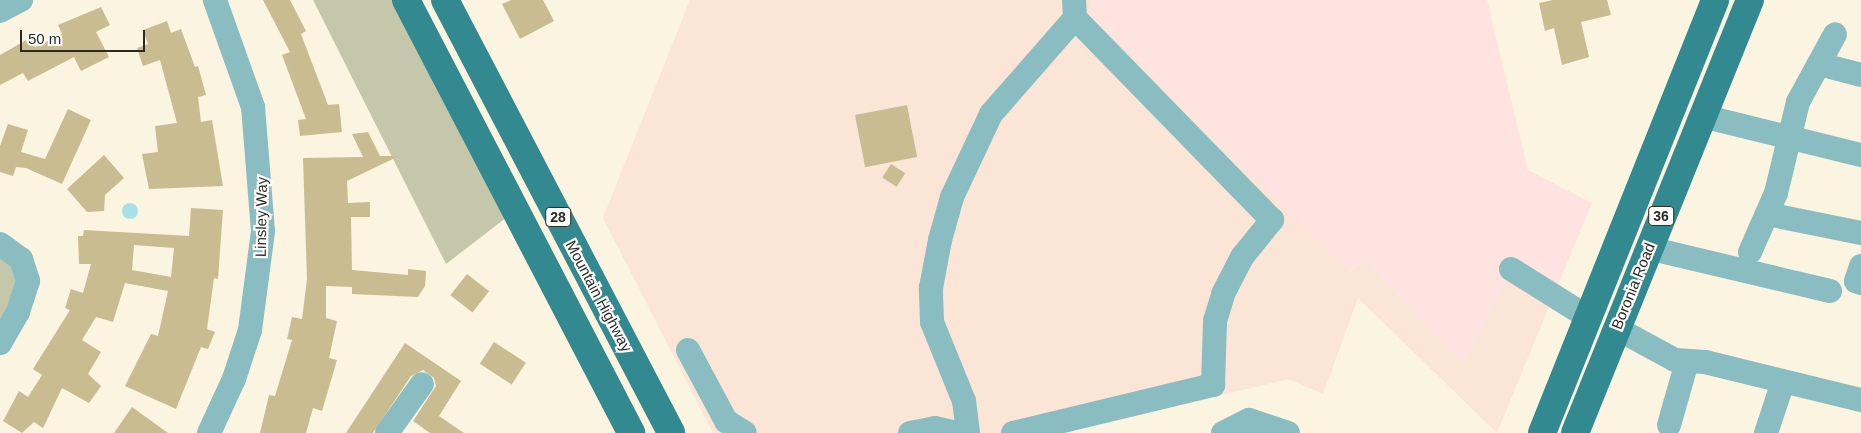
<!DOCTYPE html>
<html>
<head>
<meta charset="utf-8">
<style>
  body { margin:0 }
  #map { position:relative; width:1861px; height:433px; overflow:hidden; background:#faf4e0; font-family:Arial,sans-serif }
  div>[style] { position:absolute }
  .commercial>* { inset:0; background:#fbe5d7 }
  .industrial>* { inset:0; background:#fee3e1 }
  .green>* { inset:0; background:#c4c7a9 }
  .water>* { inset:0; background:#a7e1e7 }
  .round { border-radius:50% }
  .building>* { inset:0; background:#c9bc91; transform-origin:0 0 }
  .minor>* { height:24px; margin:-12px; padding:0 12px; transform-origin:12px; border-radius:12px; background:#89bdc1 }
  .major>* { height:28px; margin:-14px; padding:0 14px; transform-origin:14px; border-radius:14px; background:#32898f }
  span { translate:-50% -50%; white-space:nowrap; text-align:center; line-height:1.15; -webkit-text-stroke:4.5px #fff; paint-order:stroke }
  .shield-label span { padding:1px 4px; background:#fff; border:1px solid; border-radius:4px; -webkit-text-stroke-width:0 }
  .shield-label { font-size:14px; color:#2b2922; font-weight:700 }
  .street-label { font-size:15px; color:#2b2922 }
  .scale { position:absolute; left:20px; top:30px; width:125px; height:22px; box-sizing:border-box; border:2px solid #2b2922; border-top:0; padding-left:6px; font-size:15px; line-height:18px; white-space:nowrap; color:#2b2922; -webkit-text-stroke:4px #fff; paint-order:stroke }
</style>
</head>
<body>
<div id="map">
  <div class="commercial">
    <i style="clip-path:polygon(690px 0,1093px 0,1089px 11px,1350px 272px,1364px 260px,1464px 364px,1506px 280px,1550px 304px,1497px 433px,1358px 298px,1323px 394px,1289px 379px,1060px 433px,713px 433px,603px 218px)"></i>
  </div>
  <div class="industrial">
    <i style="clip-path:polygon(1093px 0,1487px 0,1528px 170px,1592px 203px,1550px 304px,1506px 280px,1464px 364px,1364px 260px,1349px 272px,1089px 11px)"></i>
  </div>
  <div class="green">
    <i style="clip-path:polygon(313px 0,406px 0,515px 211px,446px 264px)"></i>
    <i style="clip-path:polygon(0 244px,25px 265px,0 343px)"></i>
  </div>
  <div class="water">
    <i class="round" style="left:122px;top:203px;width:16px;height:16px"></i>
  </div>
  <div class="building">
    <i style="clip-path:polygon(263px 0,290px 0,306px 31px,301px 34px,328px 105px,339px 104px,342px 132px,300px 136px,298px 120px,306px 119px,282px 55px,290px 52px)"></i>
    <i style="clip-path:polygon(511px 0,543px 0,554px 21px,520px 39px,502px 4px)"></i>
    <i style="clip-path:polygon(1553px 0,1607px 0,1611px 15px,1581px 22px,1589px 57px,1562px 65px,1554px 28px,1545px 31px,1539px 3px)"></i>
    <i style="clip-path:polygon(101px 7px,110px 25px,96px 32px,109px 57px,81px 71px,74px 57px,28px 81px,23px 73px,0 85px,0 55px,30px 38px,35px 47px,62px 34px,58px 25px)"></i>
    <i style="clip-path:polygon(167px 21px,171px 33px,181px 29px,195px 67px,198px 66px,206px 95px,198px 97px,201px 122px,212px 120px,223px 186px,149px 189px,142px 154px,158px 152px,155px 126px,177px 123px,160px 60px,143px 66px,137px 48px,148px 44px,143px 30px)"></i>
    <i style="left:907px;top:105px;width:53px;height:53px;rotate:79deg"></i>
    <i style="clip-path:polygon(68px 109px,91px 120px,62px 184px,26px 168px,16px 167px,13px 176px,0 172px,0 146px,8px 124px,28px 130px,21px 152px,45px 159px)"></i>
    <i style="clip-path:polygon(368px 132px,380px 156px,399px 156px,347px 181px,348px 203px,370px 202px,370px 217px,351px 217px,352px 270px,408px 275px,408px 269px,426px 271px,425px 286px,418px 297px,352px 294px,352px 287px,326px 286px,326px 318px,337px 321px,329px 358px,337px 360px,322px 411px,313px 408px,306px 433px,260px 433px,269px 395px,275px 396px,292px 340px,287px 339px,292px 317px,302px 319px,307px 279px,303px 158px,363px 157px,352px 134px)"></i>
    <i style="clip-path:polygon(104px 155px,124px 178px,105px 195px,104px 211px,87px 212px,67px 189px)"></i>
    <i style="left:891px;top:164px;width:17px;height:16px;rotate:33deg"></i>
    <i style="clip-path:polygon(evenodd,191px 208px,223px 210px,218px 279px,214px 278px,207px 329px,215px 332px,208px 349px,201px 347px,176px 409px,125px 386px,151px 334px,158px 336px,168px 291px,125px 283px,113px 322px,96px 317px,82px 340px,101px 352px,88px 374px,101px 386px,89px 403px,62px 388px,43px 428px,34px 422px,22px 433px,3px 421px,19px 391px,28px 397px,42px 375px,33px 369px,70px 310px,65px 308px,71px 289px,83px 293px,91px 264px,79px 264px,78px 236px,83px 236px,84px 230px,189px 236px,191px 208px,134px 245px,174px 248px,171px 277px,132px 270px,134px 245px)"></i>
    <i style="left:467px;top:274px;width:28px;height:27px;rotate:38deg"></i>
    <i style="left:494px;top:342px;width:38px;height:26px;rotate:33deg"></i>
    <i style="clip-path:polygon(405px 343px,461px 381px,439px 416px,464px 433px,430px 433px,413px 421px,436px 386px,434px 378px,423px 370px,411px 376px,373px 433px,346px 433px)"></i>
    <i style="clip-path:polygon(132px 407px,168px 433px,114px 433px)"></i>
  </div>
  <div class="minor">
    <i style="left:0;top:11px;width:24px;rotate:-28deg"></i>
    <i style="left:1819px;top:64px;width:43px;rotate:14.7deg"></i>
    <i style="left:1702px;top:116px;width:164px;rotate:13.8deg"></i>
    <i style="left:1767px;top:214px;width:96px;rotate:11.4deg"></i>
    <i style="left:0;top:244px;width:26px;rotate:36deg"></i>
    <i style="left:21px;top:259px;width:23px;rotate:72deg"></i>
    <i style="left:28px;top:281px;width:33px;rotate:108deg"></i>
    <i style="left:18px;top:312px;width:36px;rotate:120deg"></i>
    <i style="left:1648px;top:248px;width:187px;rotate:13.3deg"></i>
    <i style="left:1750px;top:252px;width:64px;rotate:-66.2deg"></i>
    <i style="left:1776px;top:193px;width:94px;rotate:-76.4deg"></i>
    <i style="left:1798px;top:102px;width:77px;rotate:-61.4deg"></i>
    <i style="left:1861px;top:266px;width:16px;rotate:108deg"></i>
    <i style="left:1856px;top:281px;width:5px;rotate:22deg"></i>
    <i style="left:1511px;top:269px;width:92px;rotate:32.1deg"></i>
    <i style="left:1616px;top:328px;width:67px;rotate:28.5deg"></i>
    <i style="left:1675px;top:360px;width:30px;rotate:4deg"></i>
    <i style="left:1705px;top:362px;width:161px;rotate:13.7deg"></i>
    <i style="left:688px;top:350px;width:81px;rotate:61.8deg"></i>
    <i style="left:726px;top:421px;width:22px;rotate:32deg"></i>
    <i style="left:1669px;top:425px;width:66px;rotate:-74.1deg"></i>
    <i style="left:209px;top:433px;width:60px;rotate:-65.2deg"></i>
    <i style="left:234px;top:379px;width:52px;rotate:-71.9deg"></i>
    <i style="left:250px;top:330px;width:100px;rotate:-82.5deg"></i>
    <i style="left:263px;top:231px;width:124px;rotate:-94.6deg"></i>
    <i style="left:253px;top:107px;width:114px;rotate:-109.6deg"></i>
    <i style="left:387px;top:433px;width:60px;rotate:-54.5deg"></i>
    <i style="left:910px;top:433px;width:25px;rotate:-11deg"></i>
    <i style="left:935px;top:428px;width:22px;rotate:13deg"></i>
    <i style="left:968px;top:433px;width:32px;rotate:-97deg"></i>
    <i style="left:964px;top:401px;width:85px;rotate:-112.1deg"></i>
    <i style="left:932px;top:322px;width:34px;rotate:-92deg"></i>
    <i style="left:931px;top:288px;width:49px;rotate:-79.4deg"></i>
    <i style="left:940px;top:240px;width:45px;rotate:-74.4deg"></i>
    <i style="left:952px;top:197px;width:92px;rotate:-64.8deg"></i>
    <i style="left:991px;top:114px;width:128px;rotate:-48.8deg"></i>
    <i style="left:1013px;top:433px;width:206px;rotate:-13.5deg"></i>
    <i style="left:1213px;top:385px;width:64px;rotate:-88.2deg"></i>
    <i style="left:1215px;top:321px;width:28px;rotate:-73deg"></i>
    <i style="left:1223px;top:294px;width:42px;rotate:-62.8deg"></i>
    <i style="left:1242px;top:257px;width:48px;rotate:-51deg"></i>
    <i style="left:1272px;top:220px;width:282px;rotate:-134.3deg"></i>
    <i style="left:1075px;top:18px;width:18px;rotate:-93deg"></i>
    <i style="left:1223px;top:433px;width:29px;rotate:-27deg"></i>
    <i style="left:1249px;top:420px;width:41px;rotate:18.4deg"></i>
    <i style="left:1766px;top:433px;width:54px;rotate:-71.6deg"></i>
  </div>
  <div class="major">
    <i style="left:406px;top:0;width:488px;rotate:62.5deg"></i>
    <i style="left:445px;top:0;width:488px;rotate:62.4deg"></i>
    <i style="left:1542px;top:433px;width:466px;rotate:-68.2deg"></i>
    <i style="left:1575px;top:433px;width:467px;rotate:-68deg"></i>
  </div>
  <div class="shield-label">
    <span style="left:1661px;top:216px">36</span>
    <span style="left:558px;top:217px">28</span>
  </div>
  <div class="street-label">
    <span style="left:261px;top:217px;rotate:-89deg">Linsley Way</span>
    <span style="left:1633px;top:286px;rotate:-68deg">Boronia Road</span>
    <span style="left:599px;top:296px;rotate:62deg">Mountain Highway</span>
  </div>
  <div class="scale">50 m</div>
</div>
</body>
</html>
